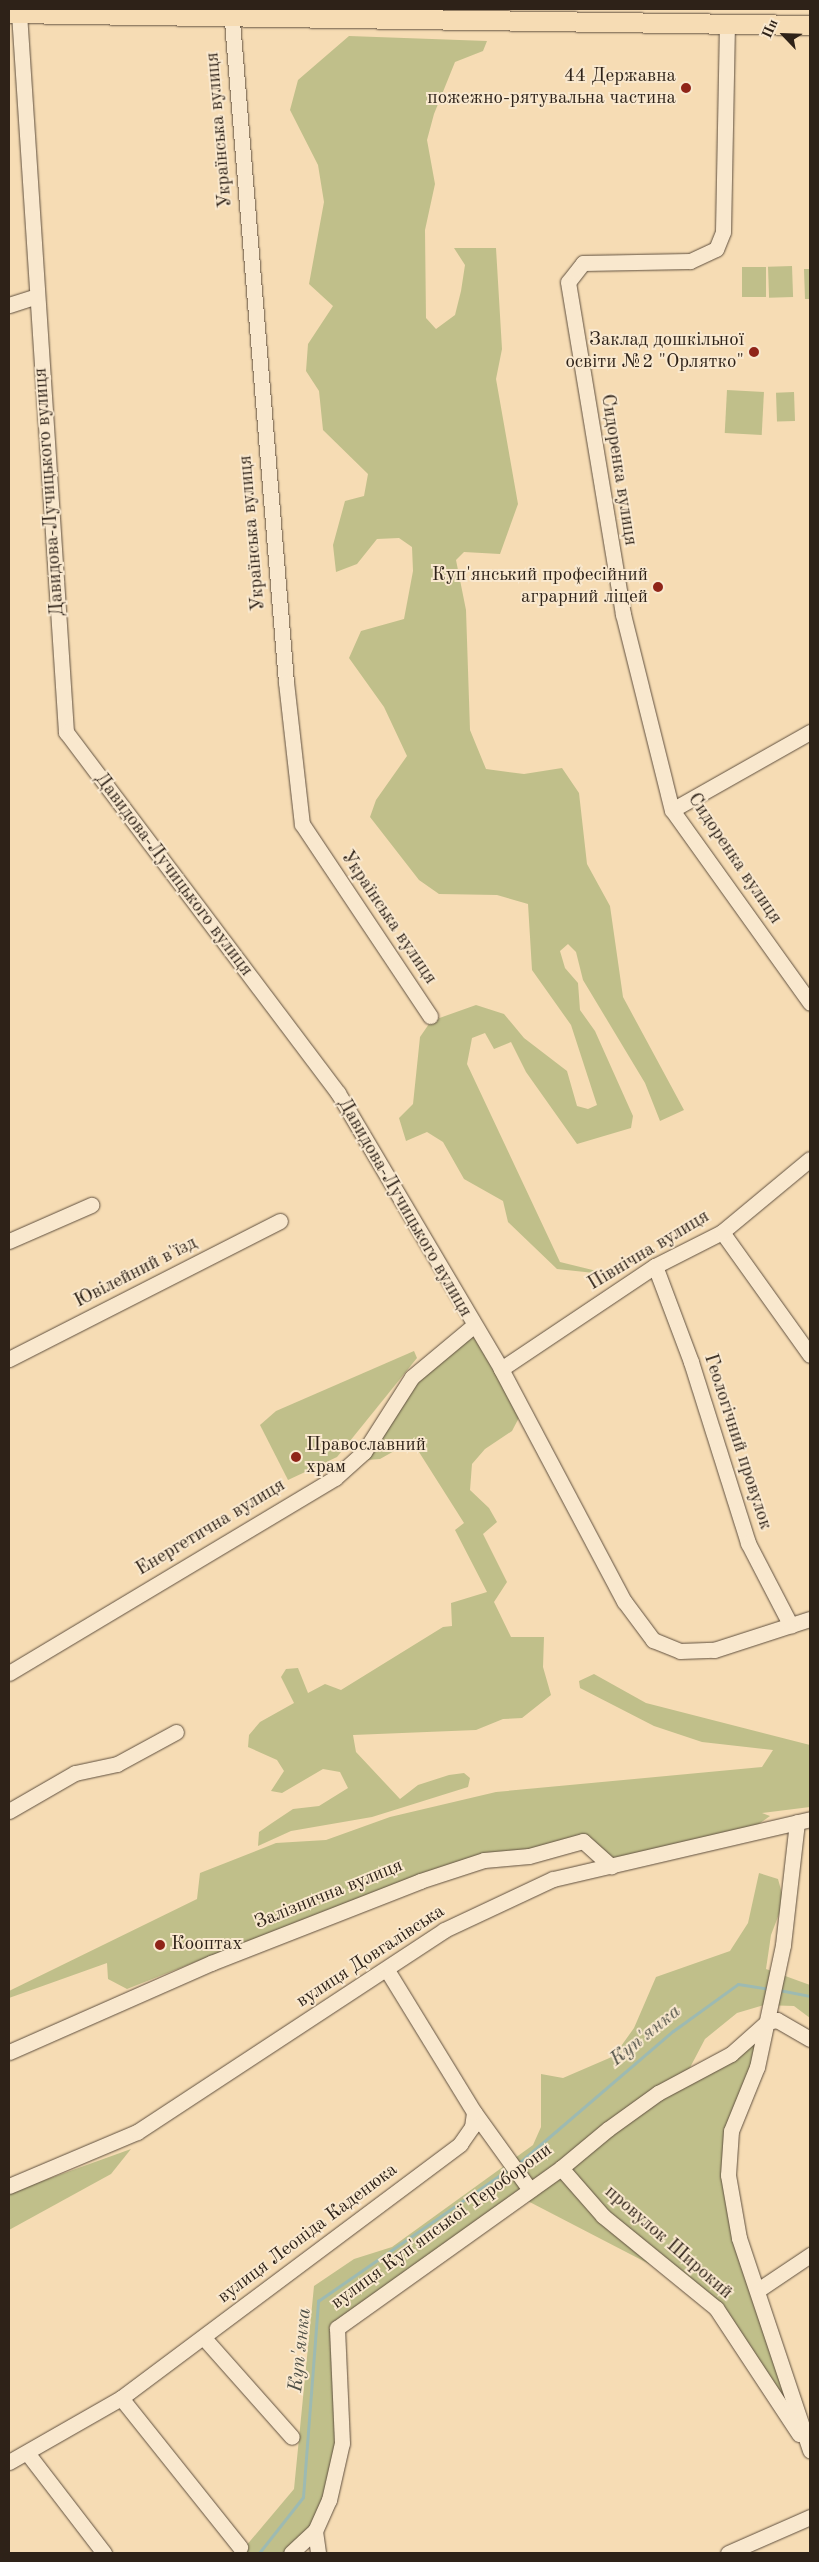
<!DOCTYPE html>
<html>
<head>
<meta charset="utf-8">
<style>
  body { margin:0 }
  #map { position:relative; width:819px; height:2562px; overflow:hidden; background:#f6dcb4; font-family:"Old Standard TT",serif }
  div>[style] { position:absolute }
  .green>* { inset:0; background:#c0bf8a; transform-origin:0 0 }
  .stream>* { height:3px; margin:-1.5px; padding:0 1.5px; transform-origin:1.5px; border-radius:1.5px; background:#9dbab2 }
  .roads { filter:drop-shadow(0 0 1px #60503f) drop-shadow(0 0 1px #60503f) }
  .minor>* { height:15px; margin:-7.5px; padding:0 7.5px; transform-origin:7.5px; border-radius:7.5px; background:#f9e8ce }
  .major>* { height:19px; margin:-9.5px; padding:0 9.5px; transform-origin:9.5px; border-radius:9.5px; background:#f6dcb4 }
  .dots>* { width:14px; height:14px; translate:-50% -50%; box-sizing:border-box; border:2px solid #f9e8ce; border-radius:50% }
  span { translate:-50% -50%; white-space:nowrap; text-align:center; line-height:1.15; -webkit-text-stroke:4px #f9e8ce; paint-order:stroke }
  .poi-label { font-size:19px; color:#2e2218 }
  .right { translate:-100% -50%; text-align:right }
  .left { translate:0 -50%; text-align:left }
  .street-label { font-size:19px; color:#2e2218 }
  .water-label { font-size:20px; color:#4f5046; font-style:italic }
  .frame { position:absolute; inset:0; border:10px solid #2e2218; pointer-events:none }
  .north { position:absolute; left:759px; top:10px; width:50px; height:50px; -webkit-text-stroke:4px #f9e8ce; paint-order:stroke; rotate:294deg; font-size:14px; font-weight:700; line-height:20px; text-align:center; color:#2e2218 }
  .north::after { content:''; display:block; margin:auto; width:18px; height:22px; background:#2e2218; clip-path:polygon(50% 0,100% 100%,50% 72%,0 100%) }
</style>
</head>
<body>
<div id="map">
  <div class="green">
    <i style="clip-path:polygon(349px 36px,487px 41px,483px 51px,455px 62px,434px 114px,427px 140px,435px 184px,425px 230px,426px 318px,436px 329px,455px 315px,461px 291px,465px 265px,454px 248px,496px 248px,502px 349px,496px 379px,518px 504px,500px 554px,464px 552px,456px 560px,466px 610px,470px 730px,486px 769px,524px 774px,562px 768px,579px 793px,587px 864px,610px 906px,623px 997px,684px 1110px,660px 1121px,645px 1083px,583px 980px,576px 952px,568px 944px,560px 951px,565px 968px,578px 983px,580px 1010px,595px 1031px,633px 1116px,631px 1128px,577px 1144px,526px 1072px,511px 1042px,494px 1049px,485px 1033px,472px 1038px,467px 1064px,560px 1262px,613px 1275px,557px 1269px,508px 1222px,503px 1201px,464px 1179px,443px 1142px,427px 1132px,406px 1141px,399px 1118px,413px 1104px,420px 1037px,431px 1021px,476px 1005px,504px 1014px,524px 1038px,567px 1071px,577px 1106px,588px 1109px,597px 1105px,571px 1025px,532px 970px,528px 904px,497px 895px,439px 894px,419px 880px,370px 817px,376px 800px,407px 756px,384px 707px,349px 658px,361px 631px,404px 619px,413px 571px,412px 547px,399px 538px,377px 539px,357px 564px,336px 572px,333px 545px,345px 501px,364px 496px,368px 474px,323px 430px,319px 391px,306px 371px,308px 344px,333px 306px,309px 284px,324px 202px,318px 165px,290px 110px,298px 80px)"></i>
    <i style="left:792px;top:266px;width:31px;height:24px;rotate:88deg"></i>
    <i style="left:742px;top:267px;width:24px;height:30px"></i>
    <i style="clip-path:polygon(804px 269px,810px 269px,810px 299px,805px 299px)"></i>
    <i style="left:727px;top:390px;width:37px;height:43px;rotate:3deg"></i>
    <i style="left:794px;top:392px;width:29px;height:18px;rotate:88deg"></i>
    <i style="clip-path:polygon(472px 1327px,523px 1410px,512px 1431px,485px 1449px,472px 1464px,470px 1490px,489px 1508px,497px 1522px,483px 1534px,507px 1582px,494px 1602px,511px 1637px,544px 1637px,543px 1667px,551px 1695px,522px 1718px,503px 1719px,476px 1730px,353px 1735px,356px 1752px,400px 1799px,418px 1785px,449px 1775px,464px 1773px,470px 1778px,468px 1787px,372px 1817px,291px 1831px,258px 1846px,259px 1832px,272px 1823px,293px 1809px,319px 1806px,348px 1788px,340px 1772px,323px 1769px,282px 1793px,271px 1791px,284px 1771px,277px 1760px,248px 1747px,249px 1735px,260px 1722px,294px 1703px,281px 1677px,286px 1669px,298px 1668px,308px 1693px,325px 1684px,341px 1690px,443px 1627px,452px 1626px,451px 1603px,487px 1592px,455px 1530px,464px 1523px,412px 1441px,380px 1459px,367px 1460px,288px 1513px,363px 1452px,411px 1378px)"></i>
    <i style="clip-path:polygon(414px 1351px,417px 1358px,337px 1457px,288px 1480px,260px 1425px,276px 1411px)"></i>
    <i style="clip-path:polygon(594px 1674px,646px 1703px,810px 1745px,810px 1807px,762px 1813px,770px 1816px,753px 1828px,614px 1862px,597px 1846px,529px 1856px,327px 1910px,127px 1989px,108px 1979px,107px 1963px,9px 1998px,9px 1991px,197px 1899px,200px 1873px,276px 1843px,326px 1840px,390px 1817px,496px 1792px,762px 1767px,773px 1750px,702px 1742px,654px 1726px,580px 1688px,579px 1681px)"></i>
    <i style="clip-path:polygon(759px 1873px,778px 1879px,784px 1901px,771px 1935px,766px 1969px,810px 1985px,810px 2018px,794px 2006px,764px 2005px,737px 2013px,705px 2039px,684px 2079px,767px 2022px,728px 2175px,810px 2450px,719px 2312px,655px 2267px,520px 2197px,337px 2328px,342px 2427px,315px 2531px,289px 2553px,240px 2553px,294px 2489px,314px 2286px,354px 2259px,392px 2247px,533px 2145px,541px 2127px,541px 2074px,563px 2078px,614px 2056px,634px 2028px,656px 1977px,730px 1951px,748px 1923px)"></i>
    <i style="clip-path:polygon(131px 2149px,111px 2174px,9px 2230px,9px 2193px)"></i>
  </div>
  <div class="stream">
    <i style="left:779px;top:1990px;width:32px;rotate:11deg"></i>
    <i style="left:520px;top:2162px;width:201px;rotate:-40.6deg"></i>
    <i style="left:673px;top:2031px;width:80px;rotate:-35.9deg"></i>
    <i style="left:738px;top:1984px;width:32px;rotate:9deg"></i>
    <i style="left:259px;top:2553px;width:71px;rotate:-51.8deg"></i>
    <i style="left:303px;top:2497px;width:197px;rotate:-85.6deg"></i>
    <i style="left:318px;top:2301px;width:229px;rotate:-34.7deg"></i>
  </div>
  <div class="roads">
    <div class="minor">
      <i style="left:231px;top:9px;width:675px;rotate:85.33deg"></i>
      <i style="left:286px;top:682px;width:143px;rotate:83.6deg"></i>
      <i style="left:302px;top:824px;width:231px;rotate:56.3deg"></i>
      <i style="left:19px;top:13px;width:721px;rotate:86.26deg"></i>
      <i style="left:66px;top:732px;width:452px;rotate:53deg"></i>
      <i style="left:338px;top:1093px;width:321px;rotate:59.4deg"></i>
      <i style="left:501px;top:1369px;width:263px;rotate:62.1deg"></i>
      <i style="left:624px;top:1601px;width:49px;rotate:53.4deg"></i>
      <i style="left:653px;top:1640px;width:29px;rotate:22deg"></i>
      <i style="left:680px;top:1651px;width:34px;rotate:-2deg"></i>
      <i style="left:714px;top:1650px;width:101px;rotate:-17.9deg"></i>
      <i style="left:727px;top:23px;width:209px;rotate:91.1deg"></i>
      <i style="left:723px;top:232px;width:18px;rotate:112deg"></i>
      <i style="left:716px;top:249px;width:29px;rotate:155deg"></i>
      <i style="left:690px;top:261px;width:107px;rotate:178.9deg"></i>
      <i style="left:583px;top:263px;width:24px;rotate:128deg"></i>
      <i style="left:568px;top:282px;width:337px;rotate:80.6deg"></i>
      <i style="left:623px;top:614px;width:202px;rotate:76deg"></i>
      <i style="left:672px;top:810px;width:237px;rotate:54.4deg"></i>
      <i style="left:9px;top:305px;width:29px;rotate:-18deg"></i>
      <i style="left:672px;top:810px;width:159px;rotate:-29.5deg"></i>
      <i style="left:722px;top:1232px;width:151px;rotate:54.4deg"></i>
      <i style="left:9px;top:1241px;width:90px;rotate:-23.7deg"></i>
      <i style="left:655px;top:1266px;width:103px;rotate:69.4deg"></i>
      <i style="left:691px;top:1362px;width:190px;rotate:72.5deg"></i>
      <i style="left:748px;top:1543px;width:93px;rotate:62.6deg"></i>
      <i style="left:9px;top:1359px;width:304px;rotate:-27deg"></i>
      <i style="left:501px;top:1369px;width:185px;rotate:-33.8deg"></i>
      <i style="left:655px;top:1266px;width:75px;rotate:-26.9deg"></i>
      <i style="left:722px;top:1232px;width:114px;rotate:-39.7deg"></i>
      <i style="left:9px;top:1673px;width:380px;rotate:-30.9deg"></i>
      <i style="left:335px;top:1478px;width:39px;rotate:-42deg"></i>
      <i style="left:364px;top:1452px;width:89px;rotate:-57.4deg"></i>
      <i style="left:412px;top:1377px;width:78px;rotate:-39.8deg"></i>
      <i style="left:9px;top:1811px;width:76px;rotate:-29.9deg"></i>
      <i style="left:75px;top:1773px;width:43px;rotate:-12.1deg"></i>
      <i style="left:117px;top:1764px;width:67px;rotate:-28.5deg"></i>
      <i style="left:797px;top:1822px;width:124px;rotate:96.5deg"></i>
      <i style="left:783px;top:1945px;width:125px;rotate:102deg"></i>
      <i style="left:757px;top:2067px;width:69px;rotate:112.1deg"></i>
      <i style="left:731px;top:2131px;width:44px;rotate:93.9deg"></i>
      <i style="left:728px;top:2175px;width:64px;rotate:80.1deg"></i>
      <i style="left:739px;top:2238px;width:224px;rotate:71.5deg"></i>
      <i style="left:9px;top:2052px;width:221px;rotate:-23.8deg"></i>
      <i style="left:211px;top:1963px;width:225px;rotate:-21.4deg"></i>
      <i style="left:420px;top:1881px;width:67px;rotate:-18.2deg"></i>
      <i style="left:484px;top:1860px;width:45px;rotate:-5.1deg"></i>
      <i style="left:529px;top:1856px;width:56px;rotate:-15.5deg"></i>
      <i style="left:583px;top:1841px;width:38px;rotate:42deg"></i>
      <i style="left:474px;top:2112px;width:96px;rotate:54.3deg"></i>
      <i style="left:561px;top:2168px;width:64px;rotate:48.8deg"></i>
      <i style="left:603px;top:2216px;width:146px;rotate:39.2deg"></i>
      <i style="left:716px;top:2308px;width:151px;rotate:56.6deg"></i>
      <i style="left:9px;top:2186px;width:139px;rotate:-22.9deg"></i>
      <i style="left:137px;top:2132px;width:367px;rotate:-33.3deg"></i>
      <i style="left:444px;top:1930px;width:120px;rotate:-25.1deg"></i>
      <i style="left:553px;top:1879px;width:264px;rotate:-13.1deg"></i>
      <i style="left:758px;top:2290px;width:63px;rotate:-33.9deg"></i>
      <i style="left:204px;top:2338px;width:132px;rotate:48.4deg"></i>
      <i style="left:121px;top:2398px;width:191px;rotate:51.4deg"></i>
      <i style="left:28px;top:2454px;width:125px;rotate:52.5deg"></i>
      <i style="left:9px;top:2462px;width:129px;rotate:-29.7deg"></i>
      <i style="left:121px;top:2398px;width:424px;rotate:-36.8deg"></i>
      <i style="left:460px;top:2144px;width:21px;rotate:-55deg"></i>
      <i style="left:472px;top:2127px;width:15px;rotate:-82deg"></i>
      <i style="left:474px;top:2112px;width:167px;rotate:-121.5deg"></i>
      <i style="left:315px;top:2531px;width:22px;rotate:82deg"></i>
      <i style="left:291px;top:2553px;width:33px;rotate:-43deg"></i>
      <i style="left:315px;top:2531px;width:34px;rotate:-66deg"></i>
      <i style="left:329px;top:2500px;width:58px;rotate:-77.2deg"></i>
      <i style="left:342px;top:2443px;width:115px;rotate:-92.5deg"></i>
      <i style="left:337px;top:2328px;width:275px;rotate:-35.5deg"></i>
      <i style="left:561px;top:2168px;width:61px;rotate:-39.7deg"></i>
      <i style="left:608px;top:2129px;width:62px;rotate:-35.8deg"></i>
      <i style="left:658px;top:2093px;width:83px;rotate:-28.1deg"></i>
      <i style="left:731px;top:2054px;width:48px;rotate:-41.6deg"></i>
      <i style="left:767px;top:2022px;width:10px;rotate:-11deg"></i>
      <i style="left:777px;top:2020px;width:38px;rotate:30deg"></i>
      <i style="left:728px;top:2553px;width:90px;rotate:-23.7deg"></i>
    </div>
    <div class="major">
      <i style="left:9px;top:13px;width:801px;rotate:0.86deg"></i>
    </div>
  </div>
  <div class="dots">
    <i style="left:686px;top:88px;background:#8f2418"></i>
    <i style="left:754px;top:352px;background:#8f2418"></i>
    <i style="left:658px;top:587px;background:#8f2418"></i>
    <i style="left:296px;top:1457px;background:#8f2418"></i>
    <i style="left:160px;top:1945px;background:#8f2418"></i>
  </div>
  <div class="poi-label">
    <span class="right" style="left:676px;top:88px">44 Державна<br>пожежно-рятувальна частина</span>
    <span class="right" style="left:744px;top:352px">Заклад дошкільної<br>освіти №2 "Орлятко"</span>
    <span class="right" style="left:648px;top:587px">Куп'янський професійний<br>аграрний ліцей</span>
    <span class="left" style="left:306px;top:1457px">Православний<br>храм</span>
    <span class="left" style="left:171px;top:1945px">Кооптах</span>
  </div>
  <div class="street-label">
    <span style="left:220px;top:130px;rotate:-95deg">Українська вулиця</span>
    <span style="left:618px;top:470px;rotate:81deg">Сидоренка вулиця</span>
    <span style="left:50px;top:492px;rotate:-94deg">Давидова-Лучицького вулиця</span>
    <span style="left:253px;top:533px;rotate:-95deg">Українська вулиця</span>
    <span style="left:734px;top:859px;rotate:56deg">Сидоренка вулиця</span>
    <span style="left:173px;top:875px;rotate:53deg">Давидова-Лучицького вулиця</span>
    <span style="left:388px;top:918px;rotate:56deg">Українська вулиця</span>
    <span style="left:404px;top:1208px;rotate:60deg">Давидова-Лучицького вулиця</span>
    <span style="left:649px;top:1251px;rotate:-31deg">Північна вулиця</span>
    <span style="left:136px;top:1273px;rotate:-27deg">Ювілейний в'їзд</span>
    <span style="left:737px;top:1442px;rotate:72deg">Геологічний провулок</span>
    <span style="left:211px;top:1528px;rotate:-31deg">Енергетична вулиця</span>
    <span style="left:329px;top:1895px;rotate:-22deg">Залізнична вулиця</span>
    <span style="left:371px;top:1957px;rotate:-33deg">вулиця Довгалівська</span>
    <span style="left:442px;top:2227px;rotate:-36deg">вулиця Куп'янської Тероборони</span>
    <span style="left:308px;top:2234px;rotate:-37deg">вулиця Леоніда Каденюка</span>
    <span style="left:668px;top:2243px;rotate:41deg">провулок Широкий</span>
  </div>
  <div class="water-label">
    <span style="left:646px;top:2036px;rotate:-39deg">Куп'янка</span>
    <span style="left:301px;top:2350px;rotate:-84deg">Куп'янка</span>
  </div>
  <div class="frame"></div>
  <div class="north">Пн</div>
</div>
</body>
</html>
